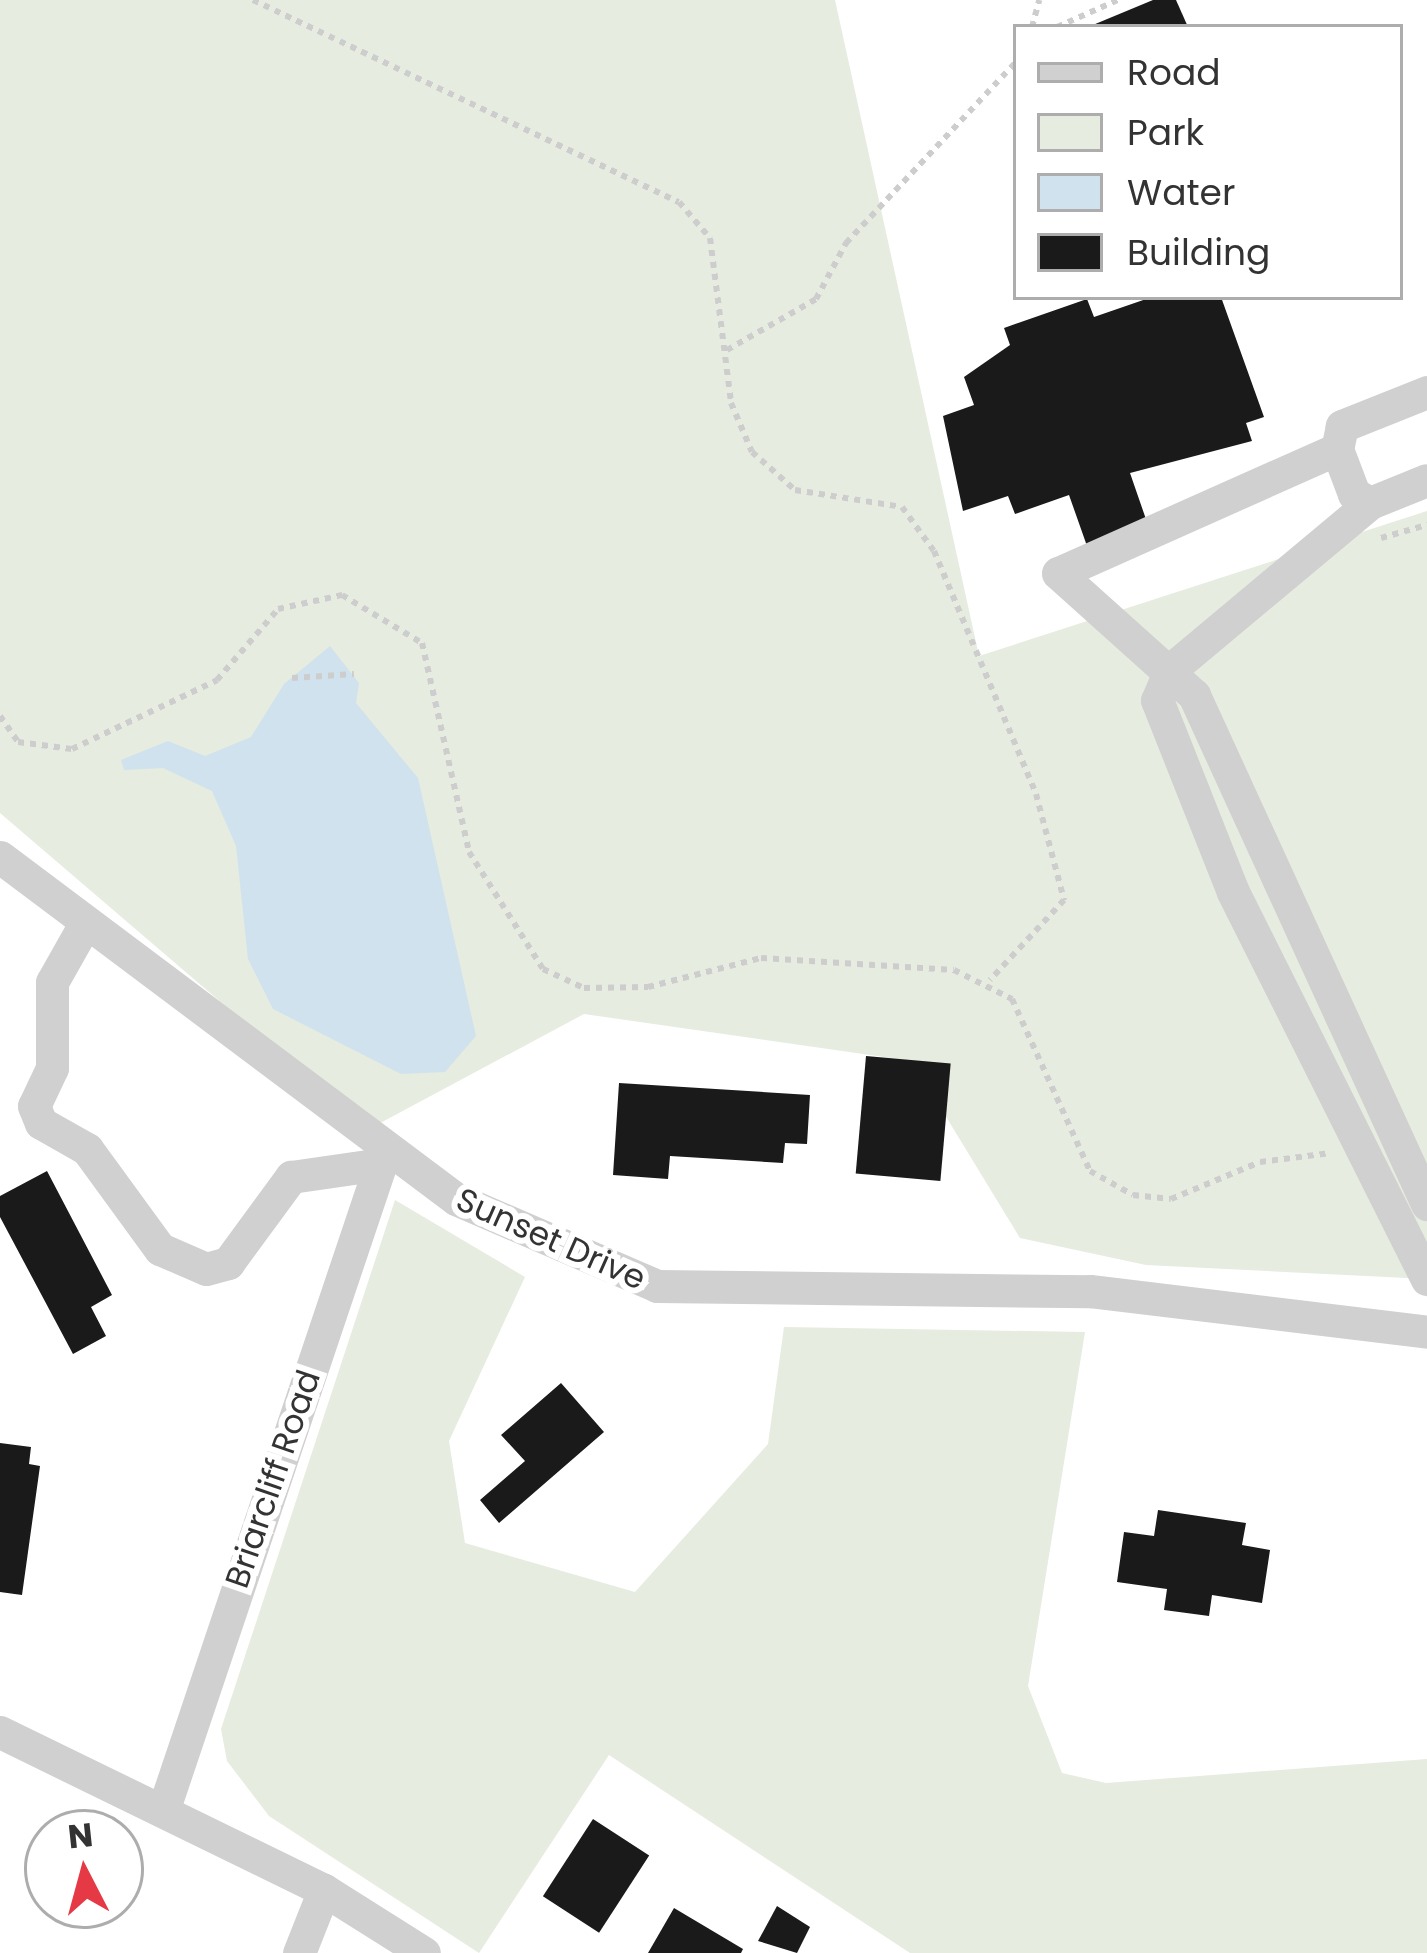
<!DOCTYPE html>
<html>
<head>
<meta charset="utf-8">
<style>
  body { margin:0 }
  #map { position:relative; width:1427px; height:1953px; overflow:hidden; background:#fff; font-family:Poppins,sans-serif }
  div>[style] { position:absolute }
  .green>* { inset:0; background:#e6ecdf }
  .water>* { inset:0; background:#cfe2ee }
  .building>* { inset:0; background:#1a1a1a; transform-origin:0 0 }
  .path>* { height:6px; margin-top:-3px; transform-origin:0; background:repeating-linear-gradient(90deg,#cdcdcd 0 6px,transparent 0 12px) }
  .minor>* { height:33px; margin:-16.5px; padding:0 16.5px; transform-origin:16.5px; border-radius:16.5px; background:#d0d0d0 }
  span { translate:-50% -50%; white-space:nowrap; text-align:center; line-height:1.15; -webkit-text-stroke:12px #fff; paint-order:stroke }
  .street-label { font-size:33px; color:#333 }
  .legend { position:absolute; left:1013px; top:24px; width:390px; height:276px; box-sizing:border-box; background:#fff; border:3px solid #adadad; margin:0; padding:15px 21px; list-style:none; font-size:36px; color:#333 }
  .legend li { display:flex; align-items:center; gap:24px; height:60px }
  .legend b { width:60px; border:3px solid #adadad }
  .north { position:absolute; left:24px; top:1809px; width:120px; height:120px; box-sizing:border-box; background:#fff; border:3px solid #adadad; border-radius:50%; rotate:354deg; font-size:33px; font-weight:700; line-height:48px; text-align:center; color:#333 }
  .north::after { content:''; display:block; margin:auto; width:42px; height:54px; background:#e63946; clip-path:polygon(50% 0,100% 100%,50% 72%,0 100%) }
</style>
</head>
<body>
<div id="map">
  <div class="green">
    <i style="clip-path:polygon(0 0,835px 0,979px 656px,1427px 511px,1427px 1279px,1146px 1265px,1020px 1238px,912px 1061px,584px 1014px,369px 1129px,0 813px)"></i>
    <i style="clip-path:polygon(395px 1200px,525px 1277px,449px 1441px,465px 1543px,635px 1592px,768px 1444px,784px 1327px,1085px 1332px,1028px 1686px,1062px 1773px,1106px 1783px,1427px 1759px,1427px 1953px,910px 1953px,609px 1755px,479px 1953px,269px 1816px,227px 1761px,221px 1729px)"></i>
  </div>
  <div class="water">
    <i style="clip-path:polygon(330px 646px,359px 683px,356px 703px,418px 778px,476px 1036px,445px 1072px,401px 1074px,273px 1009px,248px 959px,236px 846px,212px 791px,163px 768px,124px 770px,121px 760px,168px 741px,205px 756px,251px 737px,284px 684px)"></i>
  </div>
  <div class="building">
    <i style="clip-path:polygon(1153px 0,1176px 0,1188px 27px,1088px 27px)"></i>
    <i style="clip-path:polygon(1152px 297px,1221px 297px,1264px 417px,1246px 423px,1252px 441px,1130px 473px,1148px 525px,1087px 546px,1069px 495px,1015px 514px,1008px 496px,963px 511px,943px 416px,974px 405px,964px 377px,1010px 345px,1004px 328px,1087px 299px,1094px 317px)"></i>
    <i style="left:866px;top:1056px;width:85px;height:118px;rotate:5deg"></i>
    <i style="clip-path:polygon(619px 1083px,810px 1095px,807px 1144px,785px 1143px,783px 1163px,670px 1156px,668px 1179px,613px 1175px)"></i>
    <i style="clip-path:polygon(47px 1171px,112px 1295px,91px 1307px,106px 1336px,73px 1354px,0 1217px,0 1196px)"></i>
    <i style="clip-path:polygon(561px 1383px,604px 1432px,499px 1523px,480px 1500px,525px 1461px,501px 1435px)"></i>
    <i style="clip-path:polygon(0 1443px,31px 1447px,29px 1464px,40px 1466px,22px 1595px,0 1592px)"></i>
    <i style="clip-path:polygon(1158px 1510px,1246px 1523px,1242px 1545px,1270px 1550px,1262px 1603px,1212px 1595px,1209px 1616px,1164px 1610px,1167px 1589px,1117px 1582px,1124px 1532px,1154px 1536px)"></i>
    <i style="left:593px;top:1819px;width:67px;height:92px;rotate:33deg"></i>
    <i style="clip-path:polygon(777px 1906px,810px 1927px,797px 1953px,758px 1941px)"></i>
    <i style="clip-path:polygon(674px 1908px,743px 1949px,741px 1953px,648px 1953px)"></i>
  </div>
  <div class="path">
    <i style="left:253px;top:0;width:471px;rotate:25.4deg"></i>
    <i style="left:679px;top:202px;width:48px;rotate:49.3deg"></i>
    <i style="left:710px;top:238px;width:166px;rotate:82.7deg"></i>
    <i style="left:731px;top:403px;width:53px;rotate:66.8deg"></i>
    <i style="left:752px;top:452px;width:57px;rotate:41.5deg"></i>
    <i style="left:795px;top:490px;width:108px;rotate:9deg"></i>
    <i style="left:902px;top:507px;width:54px;rotate:54deg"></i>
    <i style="left:934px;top:551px;width:264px;rotate:67.2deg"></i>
    <i style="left:1036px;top:794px;width:110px;rotate:75.2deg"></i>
    <i style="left:1064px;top:900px;width:109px;rotate:132.8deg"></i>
    <i style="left:1032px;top:27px;width:28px;rotate:-75deg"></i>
    <i style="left:1057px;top:27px;width:67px;rotate:-23.9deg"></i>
    <i style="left:727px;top:350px;width:103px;rotate:-29.8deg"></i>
    <i style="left:816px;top:299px;width:64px;rotate:-61.8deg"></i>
    <i style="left:846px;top:243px;width:248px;rotate:-46.8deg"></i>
    <i style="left:1381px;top:538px;width:48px;rotate:-15.8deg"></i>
    <i style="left:292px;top:678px;width:62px;rotate:-3.7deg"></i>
    <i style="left:0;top:716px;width:32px;rotate:55deg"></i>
    <i style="left:18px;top:742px;width:54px;rotate:7.4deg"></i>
    <i style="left:72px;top:749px;width:161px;rotate:-25.4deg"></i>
    <i style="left:217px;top:680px;width:94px;rotate:-49.3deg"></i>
    <i style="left:278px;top:609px;width:66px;rotate:-12.3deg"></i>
    <i style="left:342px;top:595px;width:93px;rotate:31deg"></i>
    <i style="left:422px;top:643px;width:214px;rotate:77.3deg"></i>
    <i style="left:469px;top:852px;width:138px;rotate:57.7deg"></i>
    <i style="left:543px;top:969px;width:45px;rotate:24.9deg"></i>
    <i style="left:584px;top:988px;width:64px;rotate:-0.9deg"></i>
    <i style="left:648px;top:987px;width:117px;rotate:-14.4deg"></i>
    <i style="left:761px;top:958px;width:193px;rotate:3.6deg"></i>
    <i style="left:954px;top:970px;width:65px;rotate:26.6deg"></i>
    <i style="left:1012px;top:999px;width:189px;rotate:65.6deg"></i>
    <i style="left:1090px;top:1171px;width:49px;rotate:29.2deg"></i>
    <i style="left:1133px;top:1195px;width:38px;rotate:6deg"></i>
    <i style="left:1171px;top:1199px;width:96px;rotate:-22.6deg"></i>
    <i style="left:1260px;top:1162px;width:71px;rotate:-7.3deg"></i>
  </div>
  <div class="minor">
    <i style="left:1427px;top:392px;width:92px;rotate:158.2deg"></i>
    <i style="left:1342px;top:426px;width:24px;rotate:102deg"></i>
    <i style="left:1337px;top:449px;width:48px;rotate:69.3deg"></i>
    <i style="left:1354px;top:494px;width:18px;rotate:29deg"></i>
    <i style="left:1370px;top:503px;width:61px;rotate:-22deg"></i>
    <i style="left:1337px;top:449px;width:305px;rotate:156deg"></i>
    <i style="left:1058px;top:573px;width:183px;rotate:41.9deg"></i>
    <i style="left:1194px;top:695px;width:560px;rotate:65.4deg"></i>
    <i style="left:1370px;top:503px;width:261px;rotate:140.1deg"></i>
    <i style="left:1170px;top:670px;width:33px;rotate:113deg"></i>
    <i style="left:1157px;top:700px;width:206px;rotate:68.4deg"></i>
    <i style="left:1233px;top:892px;width:433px;rotate:63.4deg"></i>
    <i style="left:0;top:857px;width:570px;rotate:36.87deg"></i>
    <i style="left:456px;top:1199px;width:219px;rotate:23.4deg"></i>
    <i style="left:657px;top:1286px;width:433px;rotate:0.7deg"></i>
    <i style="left:1090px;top:1291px;width:339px;rotate:6.9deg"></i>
    <i style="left:86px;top:922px;width:69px;rotate:119.5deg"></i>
    <i style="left:52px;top:982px;width:86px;rotate:90deg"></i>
    <i style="left:52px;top:1068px;width:42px;rotate:115.3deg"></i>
    <i style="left:34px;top:1106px;width:18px;rotate:68deg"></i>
    <i style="left:41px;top:1123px;width:53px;rotate:29.5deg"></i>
    <i style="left:87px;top:1149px;width:124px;rotate:53.9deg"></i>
    <i style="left:160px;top:1249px;width:50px;rotate:23.5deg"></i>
    <i style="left:206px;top:1269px;width:23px;rotate:-15deg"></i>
    <i style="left:228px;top:1263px;width:107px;rotate:-53.8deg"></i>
    <i style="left:291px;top:1177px;width:91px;rotate:-8.2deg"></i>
    <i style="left:0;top:1732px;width:360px;rotate:26deg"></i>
    <i style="left:324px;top:1890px;width:118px;rotate:32.2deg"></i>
    <i style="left:164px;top:1808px;width:693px;rotate:-71.41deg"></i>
    <i style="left:299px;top:1953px;width:68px;rotate:-68.4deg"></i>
  </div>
  <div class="street-label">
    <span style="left:551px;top:1239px;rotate:24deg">Sunset Drive</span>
    <span style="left:273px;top:1479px;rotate:-71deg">Briarcliff Road</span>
  </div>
  <ul class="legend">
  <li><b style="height:15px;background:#d0d0d0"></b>Road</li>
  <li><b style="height:33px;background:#e6ecdf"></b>Park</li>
  <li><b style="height:33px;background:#cfe2ee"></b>Water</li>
  <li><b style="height:33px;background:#1a1a1a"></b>Building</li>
  </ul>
  <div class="north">N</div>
</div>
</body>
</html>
